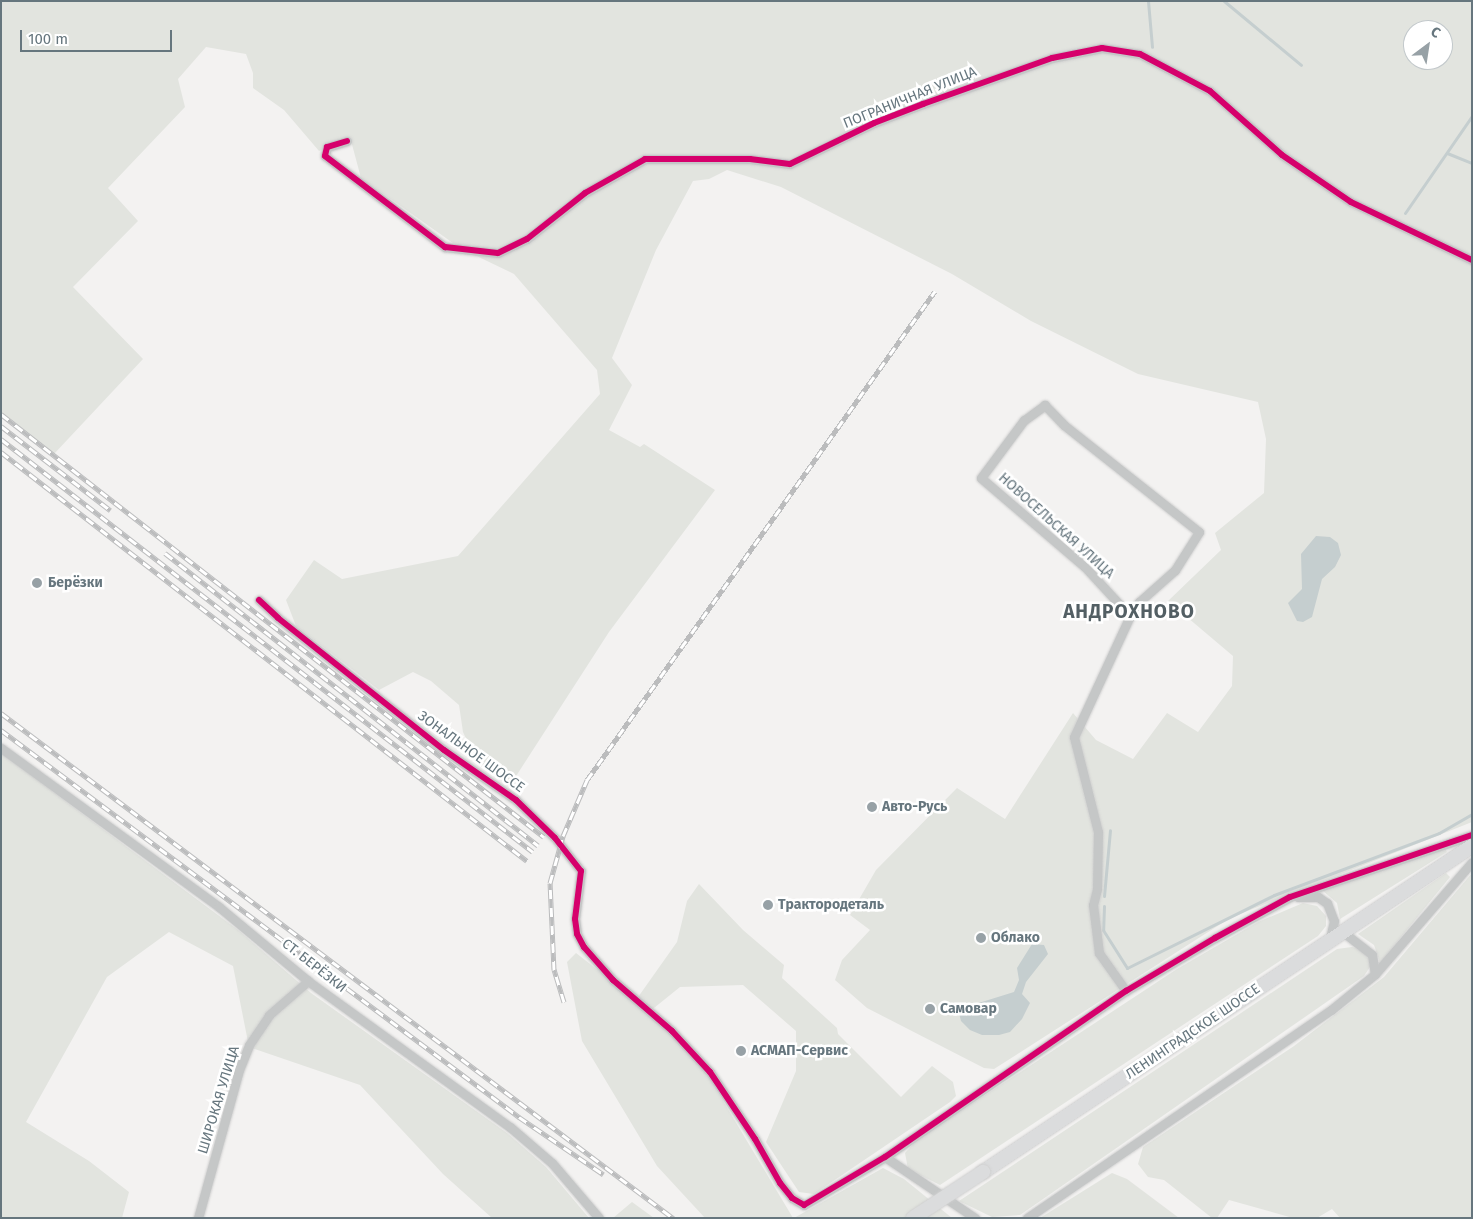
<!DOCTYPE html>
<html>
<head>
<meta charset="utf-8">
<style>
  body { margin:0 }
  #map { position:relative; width:1473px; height:1219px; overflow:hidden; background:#f3f2f1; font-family:"Fira Sans",sans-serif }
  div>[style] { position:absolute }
  .green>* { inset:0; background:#e2e4df }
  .water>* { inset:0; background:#c5cecf }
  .stream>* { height:3px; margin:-1.5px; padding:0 1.5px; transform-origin:1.5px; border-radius:1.5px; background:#c5cecf }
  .roads { filter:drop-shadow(0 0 1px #cfcfcf) drop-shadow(0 0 1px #cfcfcf) }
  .minor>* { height:9px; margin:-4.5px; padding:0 4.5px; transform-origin:4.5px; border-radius:4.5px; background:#c5c7c7 }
  .trunk>* { height:14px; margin:-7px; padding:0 7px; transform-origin:7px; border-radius:7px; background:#dbdcdd }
  .rail>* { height:5px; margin-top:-2.5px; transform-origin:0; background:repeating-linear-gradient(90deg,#fff 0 9px,#bbbcbd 0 18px); box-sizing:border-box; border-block:1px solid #bbbcbd }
  .bridges { filter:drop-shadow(0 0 1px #cfcfcf) drop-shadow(0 0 1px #cfcfcf) }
  .trunk-bridge>* { height:14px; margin:-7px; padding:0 7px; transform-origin:7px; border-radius:7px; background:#dbdcdd }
  .cycleway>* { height:6px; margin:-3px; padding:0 3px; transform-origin:3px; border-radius:3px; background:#d6006c }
  .dots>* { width:14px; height:14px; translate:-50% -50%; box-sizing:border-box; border:2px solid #fff; border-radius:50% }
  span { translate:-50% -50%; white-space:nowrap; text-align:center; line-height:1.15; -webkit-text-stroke:5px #fff; paint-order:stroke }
  .street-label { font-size:14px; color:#66767e }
  .poi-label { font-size:14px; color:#66767e; font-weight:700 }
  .left { translate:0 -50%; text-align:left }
  .district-label { font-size:19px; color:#535f64; font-weight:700; letter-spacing:1px }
  .frame { position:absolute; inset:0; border:2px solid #66767e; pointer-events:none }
  .north { position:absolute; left:1403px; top:20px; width:50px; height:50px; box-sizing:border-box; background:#fff; border:1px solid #c2c8cb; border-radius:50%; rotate:31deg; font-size:14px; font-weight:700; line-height:20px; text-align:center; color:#66767e }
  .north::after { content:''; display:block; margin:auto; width:18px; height:22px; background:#97a1a6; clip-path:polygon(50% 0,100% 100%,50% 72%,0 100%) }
  .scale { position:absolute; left:20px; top:30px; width:152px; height:22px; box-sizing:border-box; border:2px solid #66767e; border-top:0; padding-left:6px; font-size:15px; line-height:18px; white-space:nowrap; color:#66767e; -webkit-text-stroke:4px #fff; paint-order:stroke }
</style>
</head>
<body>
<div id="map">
  <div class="green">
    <i style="clip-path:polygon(evenodd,1px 1px,1472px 1px,1472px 822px,1230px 918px,994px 1069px,984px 1068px,867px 1008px,835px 980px,842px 960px,870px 930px,850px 915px,876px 870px,957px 788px,1005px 819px,1073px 713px,1096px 740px,1133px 759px,1167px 713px,1198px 732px,1232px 686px,1233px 656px,1168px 601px,1221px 550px,1215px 533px,1264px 493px,1266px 439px,1258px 402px,1138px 374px,1031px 321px,952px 274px,781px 187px,727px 170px,709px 179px,693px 181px,656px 250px,612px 358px,632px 385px,609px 430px,640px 447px,644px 444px,715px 490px,609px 632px,509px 787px,475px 758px,463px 732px,459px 705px,431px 681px,413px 672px,379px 690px,296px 626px,286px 600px,314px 560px,342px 579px,458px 556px,600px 394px,597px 370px,514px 274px,460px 248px,361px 178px,350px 137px,319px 151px,284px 110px,253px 88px,253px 73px,246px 54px,206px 47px,178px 79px,185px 107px,108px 188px,138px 221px,73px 287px,143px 359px,54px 454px,1px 412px,1px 1px,1413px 30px,1443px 30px,1443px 60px,1413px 60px,1413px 30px)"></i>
    <i style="clip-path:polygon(1px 753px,238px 930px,311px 993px,507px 1133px,546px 1167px,589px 1218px,492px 1218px,443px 1174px,360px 1085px,249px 1047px,233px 966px,169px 932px,107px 977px,26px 1122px,89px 1161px,129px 1192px,122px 1218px,1px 1218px)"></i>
    <i style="clip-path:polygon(1444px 847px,1447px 852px,1340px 919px,1337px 903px,1323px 891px)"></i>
    <i style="clip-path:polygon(1446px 873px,1450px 877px,1380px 963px,1374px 945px,1358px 934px)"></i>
    <i style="clip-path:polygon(1472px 873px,1472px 1218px,1340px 1218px,1332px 1209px,1317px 1218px,1293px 1218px,1229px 1200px,1217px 1218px,1212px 1218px,1164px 1180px,1148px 1177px,1138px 1164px,1143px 1147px,1294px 1046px,1384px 977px)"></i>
    <i style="clip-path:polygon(699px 884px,743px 930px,784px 965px,782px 978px,837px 1028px,838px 1034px,901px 1097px,932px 1066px,953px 1082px,956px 1096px,950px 1102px,814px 1194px,799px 1192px,766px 1142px,796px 1071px,796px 1031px,743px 985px,680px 987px,649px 1012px,707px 1074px,793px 1218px,705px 1218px,657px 1166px,582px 1041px,567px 962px,576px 953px,636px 1000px,677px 942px,687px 901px)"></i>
    <i style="clip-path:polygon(1303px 903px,1317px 906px,1326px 916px,1326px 926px,1318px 936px,940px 1185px,908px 1169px,905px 1153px,917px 1140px,1177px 969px,1258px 922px)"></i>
    <i style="clip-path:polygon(1352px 947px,1363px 950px,1369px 960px,1370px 967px,1364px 976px,1020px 1215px,992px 1217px,959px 1201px,1337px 949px)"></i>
    <i style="clip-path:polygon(883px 1168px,904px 1179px,952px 1218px,794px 1218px)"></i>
    <i style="clip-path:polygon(1112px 1173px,1127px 1179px,1179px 1218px,1040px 1218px)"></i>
    <i style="clip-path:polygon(632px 1202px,654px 1218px,613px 1218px)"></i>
  </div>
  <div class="water">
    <i style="clip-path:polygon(1316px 536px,1330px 537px,1338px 543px,1341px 555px,1335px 567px,1322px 579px,1312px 617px,1303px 622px,1297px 621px,1288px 603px,1302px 589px,1301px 554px)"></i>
    <i style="clip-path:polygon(1032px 944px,1044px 945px,1048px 954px,1026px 982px,1022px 994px,1030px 1003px,1022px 1019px,1010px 1032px,999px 1035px,982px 1035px,970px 1030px,961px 1021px,959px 1013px,969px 1006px,1014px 992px,1019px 980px,1017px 968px)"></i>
  </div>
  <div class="stream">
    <i style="left:1148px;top:1px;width:46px;rotate:85deg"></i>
    <i style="left:1224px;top:1px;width:100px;rotate:39.7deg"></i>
    <i style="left:1447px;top:153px;width:27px;rotate:22deg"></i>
    <i style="left:1405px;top:213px;width:118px;rotate:-55.4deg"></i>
    <i style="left:1104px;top:896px;width:66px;rotate:-84.8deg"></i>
    <i style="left:1104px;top:906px;width:24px;rotate:92deg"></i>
    <i style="left:1103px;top:930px;width:45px;rotate:57.7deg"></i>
    <i style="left:1127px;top:968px;width:164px;rotate:-26.4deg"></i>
    <i style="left:1274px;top:895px;width:176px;rotate:-20.6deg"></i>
    <i style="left:1439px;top:833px;width:38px;rotate:-30deg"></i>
  </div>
  <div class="roads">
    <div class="minor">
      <i style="left:347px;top:141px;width:21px;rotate:163deg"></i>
      <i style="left:327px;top:147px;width:9px;rotate:103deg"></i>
      <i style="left:325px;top:156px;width:151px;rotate:37.2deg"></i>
      <i style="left:445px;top:247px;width:53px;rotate:6.5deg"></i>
      <i style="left:498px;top:253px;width:32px;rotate:-26deg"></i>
      <i style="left:527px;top:239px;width:74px;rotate:-38.4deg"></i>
      <i style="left:585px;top:193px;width:69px;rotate:-29.5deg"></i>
      <i style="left:645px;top:159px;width:105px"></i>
      <i style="left:750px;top:159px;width:40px;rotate:7.1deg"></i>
      <i style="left:790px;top:164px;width:93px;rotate:-26deg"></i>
      <i style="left:874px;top:123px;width:53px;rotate:-21.2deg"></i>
      <i style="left:923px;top:104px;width:137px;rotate:-19.6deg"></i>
      <i style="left:1052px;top:58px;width:51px;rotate:-11.3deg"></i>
      <i style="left:1102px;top:48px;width:38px;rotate:9deg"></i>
      <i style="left:1140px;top:54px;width:79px;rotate:27.9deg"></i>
      <i style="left:1210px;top:91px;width:96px;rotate:41.6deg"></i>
      <i style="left:1282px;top:155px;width:83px;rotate:34.3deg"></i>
      <i style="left:1351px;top:202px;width:134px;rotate:25.6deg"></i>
      <i style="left:259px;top:600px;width:26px;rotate:43deg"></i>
      <i style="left:278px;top:618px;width:212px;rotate:38.5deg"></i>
      <i style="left:444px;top:750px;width:88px;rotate:34.8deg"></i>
      <i style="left:516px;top:800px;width:54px;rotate:44.3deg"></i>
      <i style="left:555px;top:838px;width:42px;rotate:51.8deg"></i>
      <i style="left:581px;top:871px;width:48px;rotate:97.1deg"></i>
      <i style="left:575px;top:919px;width:15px;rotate:82deg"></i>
      <i style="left:577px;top:934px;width:15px;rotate:62deg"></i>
      <i style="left:584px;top:947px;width:44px;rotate:48.7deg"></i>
      <i style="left:613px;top:980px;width:78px;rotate:40.8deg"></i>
      <i style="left:672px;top:1031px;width:56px;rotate:47.2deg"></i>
      <i style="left:710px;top:1072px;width:81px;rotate:56.1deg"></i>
      <i style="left:755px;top:1139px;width:51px;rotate:60.4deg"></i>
      <i style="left:780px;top:1183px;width:19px;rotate:51deg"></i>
      <i style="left:792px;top:1198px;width:14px;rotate:30deg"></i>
      <i style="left:804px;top:1205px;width:94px;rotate:-30.7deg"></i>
      <i style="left:885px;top:1157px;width:293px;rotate:-34.6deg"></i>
      <i style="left:1126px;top:991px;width:104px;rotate:-30.8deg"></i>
      <i style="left:1215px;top:938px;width:85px;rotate:-28.7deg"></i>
      <i style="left:1290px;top:897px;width:192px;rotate:-18.8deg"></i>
      <i style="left:1px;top:748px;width:270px;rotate:36.1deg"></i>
      <i style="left:219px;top:907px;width:116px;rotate:39.7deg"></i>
      <i style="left:308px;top:981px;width:249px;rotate:35.9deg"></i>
      <i style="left:510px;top:1127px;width:55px;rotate:40.6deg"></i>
      <i style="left:552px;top:1163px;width:72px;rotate:49.5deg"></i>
      <i style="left:1298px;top:897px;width:20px"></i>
      <i style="left:1318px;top:897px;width:11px;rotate:34deg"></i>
      <i style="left:1327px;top:903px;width:19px;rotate:69deg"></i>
      <i style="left:1334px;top:921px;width:22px;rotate:103deg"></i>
      <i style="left:1343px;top:932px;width:37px;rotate:38deg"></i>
      <i style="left:1372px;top:955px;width:19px;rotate:81deg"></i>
      <i style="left:1126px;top:991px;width:47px;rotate:-125.4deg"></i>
      <i style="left:1099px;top:953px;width:48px;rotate:-97.1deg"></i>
      <i style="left:1093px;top:905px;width:16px;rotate:-76deg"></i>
      <i style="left:1097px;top:889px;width:57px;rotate:-89deg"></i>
      <i style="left:1098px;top:832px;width:98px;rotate:-104.2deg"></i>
      <i style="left:1074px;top:737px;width:133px;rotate:-65.2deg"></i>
      <i style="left:1130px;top:616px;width:17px;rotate:-57deg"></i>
      <i style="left:1139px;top:602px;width:48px;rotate:-41.6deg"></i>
      <i style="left:1175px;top:570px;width:45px;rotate:-57.7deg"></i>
      <i style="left:1199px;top:532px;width:172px;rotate:-141.6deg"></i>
      <i style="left:1064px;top:425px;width:28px;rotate:-134deg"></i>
      <i style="left:1045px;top:405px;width:26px;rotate:144deg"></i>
      <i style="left:1024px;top:420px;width:72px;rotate:126.6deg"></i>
      <i style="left:981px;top:478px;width:137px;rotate:40.6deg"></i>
      <i style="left:1085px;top:567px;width:67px;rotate:47.4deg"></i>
      <i style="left:885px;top:1157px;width:109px;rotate:34.1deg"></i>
      <i style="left:198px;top:1218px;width:154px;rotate:-74.5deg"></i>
      <i style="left:239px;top:1070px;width:27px;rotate:-68deg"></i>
      <i style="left:249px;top:1045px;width:36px;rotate:-56deg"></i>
      <i style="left:269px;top:1015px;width:52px;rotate:-41.1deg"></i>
      <i style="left:1027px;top:1218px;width:368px;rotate:-34.4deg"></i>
      <i style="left:1331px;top:1010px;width:57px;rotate:-39.3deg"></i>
      <i style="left:1375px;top:974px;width:148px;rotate:-49.1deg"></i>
    </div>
    <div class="trunk">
      <i style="left:983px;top:1172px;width:588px;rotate:-33.69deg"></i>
    </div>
  </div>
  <div class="rail">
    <i style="left:1px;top:414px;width:688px;rotate:37.92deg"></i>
    <i style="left:1px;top:426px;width:138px;rotate:37.6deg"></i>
    <i style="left:1px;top:439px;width:673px;rotate:37.82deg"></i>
    <i style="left:1px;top:452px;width:666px;rotate:37.87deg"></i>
    <i style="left:165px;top:553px;width:474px;rotate:38.1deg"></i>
    <i style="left:1px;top:713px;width:841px;rotate:36.92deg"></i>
    <i style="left:1px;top:730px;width:647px;rotate:36.76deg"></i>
    <i style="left:519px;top:1117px;width:102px;rotate:34.2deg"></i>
    <i style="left:564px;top:1002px;width:34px;rotate:-107deg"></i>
    <i style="left:554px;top:970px;width:87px;rotate:-92.6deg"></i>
    <i style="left:550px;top:883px;width:49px;rotate:-74.5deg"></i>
    <i style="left:563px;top:836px;width:61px;rotate:-66.8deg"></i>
    <i style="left:587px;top:780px;width:600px;rotate:-54.56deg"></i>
  </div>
  <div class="bridges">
    <div class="trunk-bridge">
      <i style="left:913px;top:1218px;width:84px;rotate:-33.3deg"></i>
    </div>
  </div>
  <div class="cycleway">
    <i style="left:347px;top:141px;width:21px;rotate:163deg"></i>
    <i style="left:327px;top:147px;width:9px;rotate:103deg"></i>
    <i style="left:325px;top:156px;width:151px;rotate:37.2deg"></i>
    <i style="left:445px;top:247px;width:53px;rotate:6.5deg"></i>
    <i style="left:498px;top:253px;width:32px;rotate:-26deg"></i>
    <i style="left:527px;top:239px;width:74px;rotate:-38.4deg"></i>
    <i style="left:585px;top:193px;width:69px;rotate:-29.5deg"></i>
    <i style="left:645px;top:159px;width:105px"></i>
    <i style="left:750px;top:159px;width:40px;rotate:7.1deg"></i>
    <i style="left:790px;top:164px;width:93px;rotate:-26deg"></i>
    <i style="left:874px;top:123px;width:53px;rotate:-21.2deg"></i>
    <i style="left:923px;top:104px;width:137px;rotate:-19.6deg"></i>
    <i style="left:1052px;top:58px;width:51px;rotate:-11.3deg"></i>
    <i style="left:1102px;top:48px;width:38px;rotate:9deg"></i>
    <i style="left:1140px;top:54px;width:79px;rotate:27.9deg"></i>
    <i style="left:1210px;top:91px;width:96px;rotate:41.6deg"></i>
    <i style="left:1282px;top:155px;width:83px;rotate:34.3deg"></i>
    <i style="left:1351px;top:202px;width:134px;rotate:25.6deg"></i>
    <i style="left:259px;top:600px;width:26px;rotate:43deg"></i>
    <i style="left:278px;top:618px;width:212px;rotate:38.5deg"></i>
    <i style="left:444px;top:750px;width:88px;rotate:34.8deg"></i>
    <i style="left:516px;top:800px;width:54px;rotate:44.3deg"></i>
    <i style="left:555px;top:838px;width:42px;rotate:51.8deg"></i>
    <i style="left:581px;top:871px;width:48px;rotate:97.1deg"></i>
    <i style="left:575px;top:919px;width:15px;rotate:82deg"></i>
    <i style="left:577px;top:934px;width:15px;rotate:62deg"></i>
    <i style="left:584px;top:947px;width:44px;rotate:48.7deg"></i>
    <i style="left:613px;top:980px;width:78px;rotate:40.8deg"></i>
    <i style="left:672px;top:1031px;width:56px;rotate:47.2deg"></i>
    <i style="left:710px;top:1072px;width:81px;rotate:56.1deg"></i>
    <i style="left:755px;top:1139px;width:51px;rotate:60.4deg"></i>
    <i style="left:780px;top:1183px;width:19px;rotate:51deg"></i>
    <i style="left:792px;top:1198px;width:14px;rotate:30deg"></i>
    <i style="left:804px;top:1205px;width:94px;rotate:-30.7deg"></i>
    <i style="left:885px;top:1157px;width:293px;rotate:-34.6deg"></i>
    <i style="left:1126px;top:991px;width:104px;rotate:-30.8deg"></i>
    <i style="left:1215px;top:938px;width:85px;rotate:-28.7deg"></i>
    <i style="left:1290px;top:897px;width:192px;rotate:-18.8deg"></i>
  </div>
  <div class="dots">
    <i style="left:37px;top:583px;background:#97a1a6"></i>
    <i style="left:872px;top:807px;background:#97a1a6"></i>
    <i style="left:768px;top:905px;background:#97a1a6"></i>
    <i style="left:981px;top:938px;background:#97a1a6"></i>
    <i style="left:930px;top:1009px;background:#97a1a6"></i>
    <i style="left:741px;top:1051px;background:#97a1a6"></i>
  </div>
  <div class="street-label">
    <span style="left:910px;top:98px;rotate:-22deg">ПОГРАНИЧНАЯ УЛИЦА</span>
    <span style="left:1056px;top:526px;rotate:42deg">НОВОСЕЛЬСКАЯ УЛИЦА</span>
    <span style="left:471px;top:752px;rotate:36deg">ЗОНАЛЬНОЕ ШОССЕ</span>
    <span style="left:314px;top:966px;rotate:38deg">СТ. БЕРЁЗКИ</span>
    <span style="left:1193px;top:1032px;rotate:-34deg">ЛЕНИНГРАДСКОЕ ШОССЕ</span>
    <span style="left:219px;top:1100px;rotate:-73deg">ШИРОКАЯ УЛИЦА</span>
  </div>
  <div class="poi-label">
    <span class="left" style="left:48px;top:583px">Берёзки</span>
    <span class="left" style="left:882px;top:807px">Авто-Русь</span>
    <span class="left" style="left:778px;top:905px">Трактородеталь</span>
    <span class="left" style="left:991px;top:938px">Облако</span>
    <span class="left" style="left:940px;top:1009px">Самовар</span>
    <span class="left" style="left:751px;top:1051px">АСМАП-Сервис</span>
  </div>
  <div class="district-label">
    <span style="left:1129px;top:612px">АНДРОХНОВО</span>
  </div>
  <div class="frame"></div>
  <div class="north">С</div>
  <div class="scale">100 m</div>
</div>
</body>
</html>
